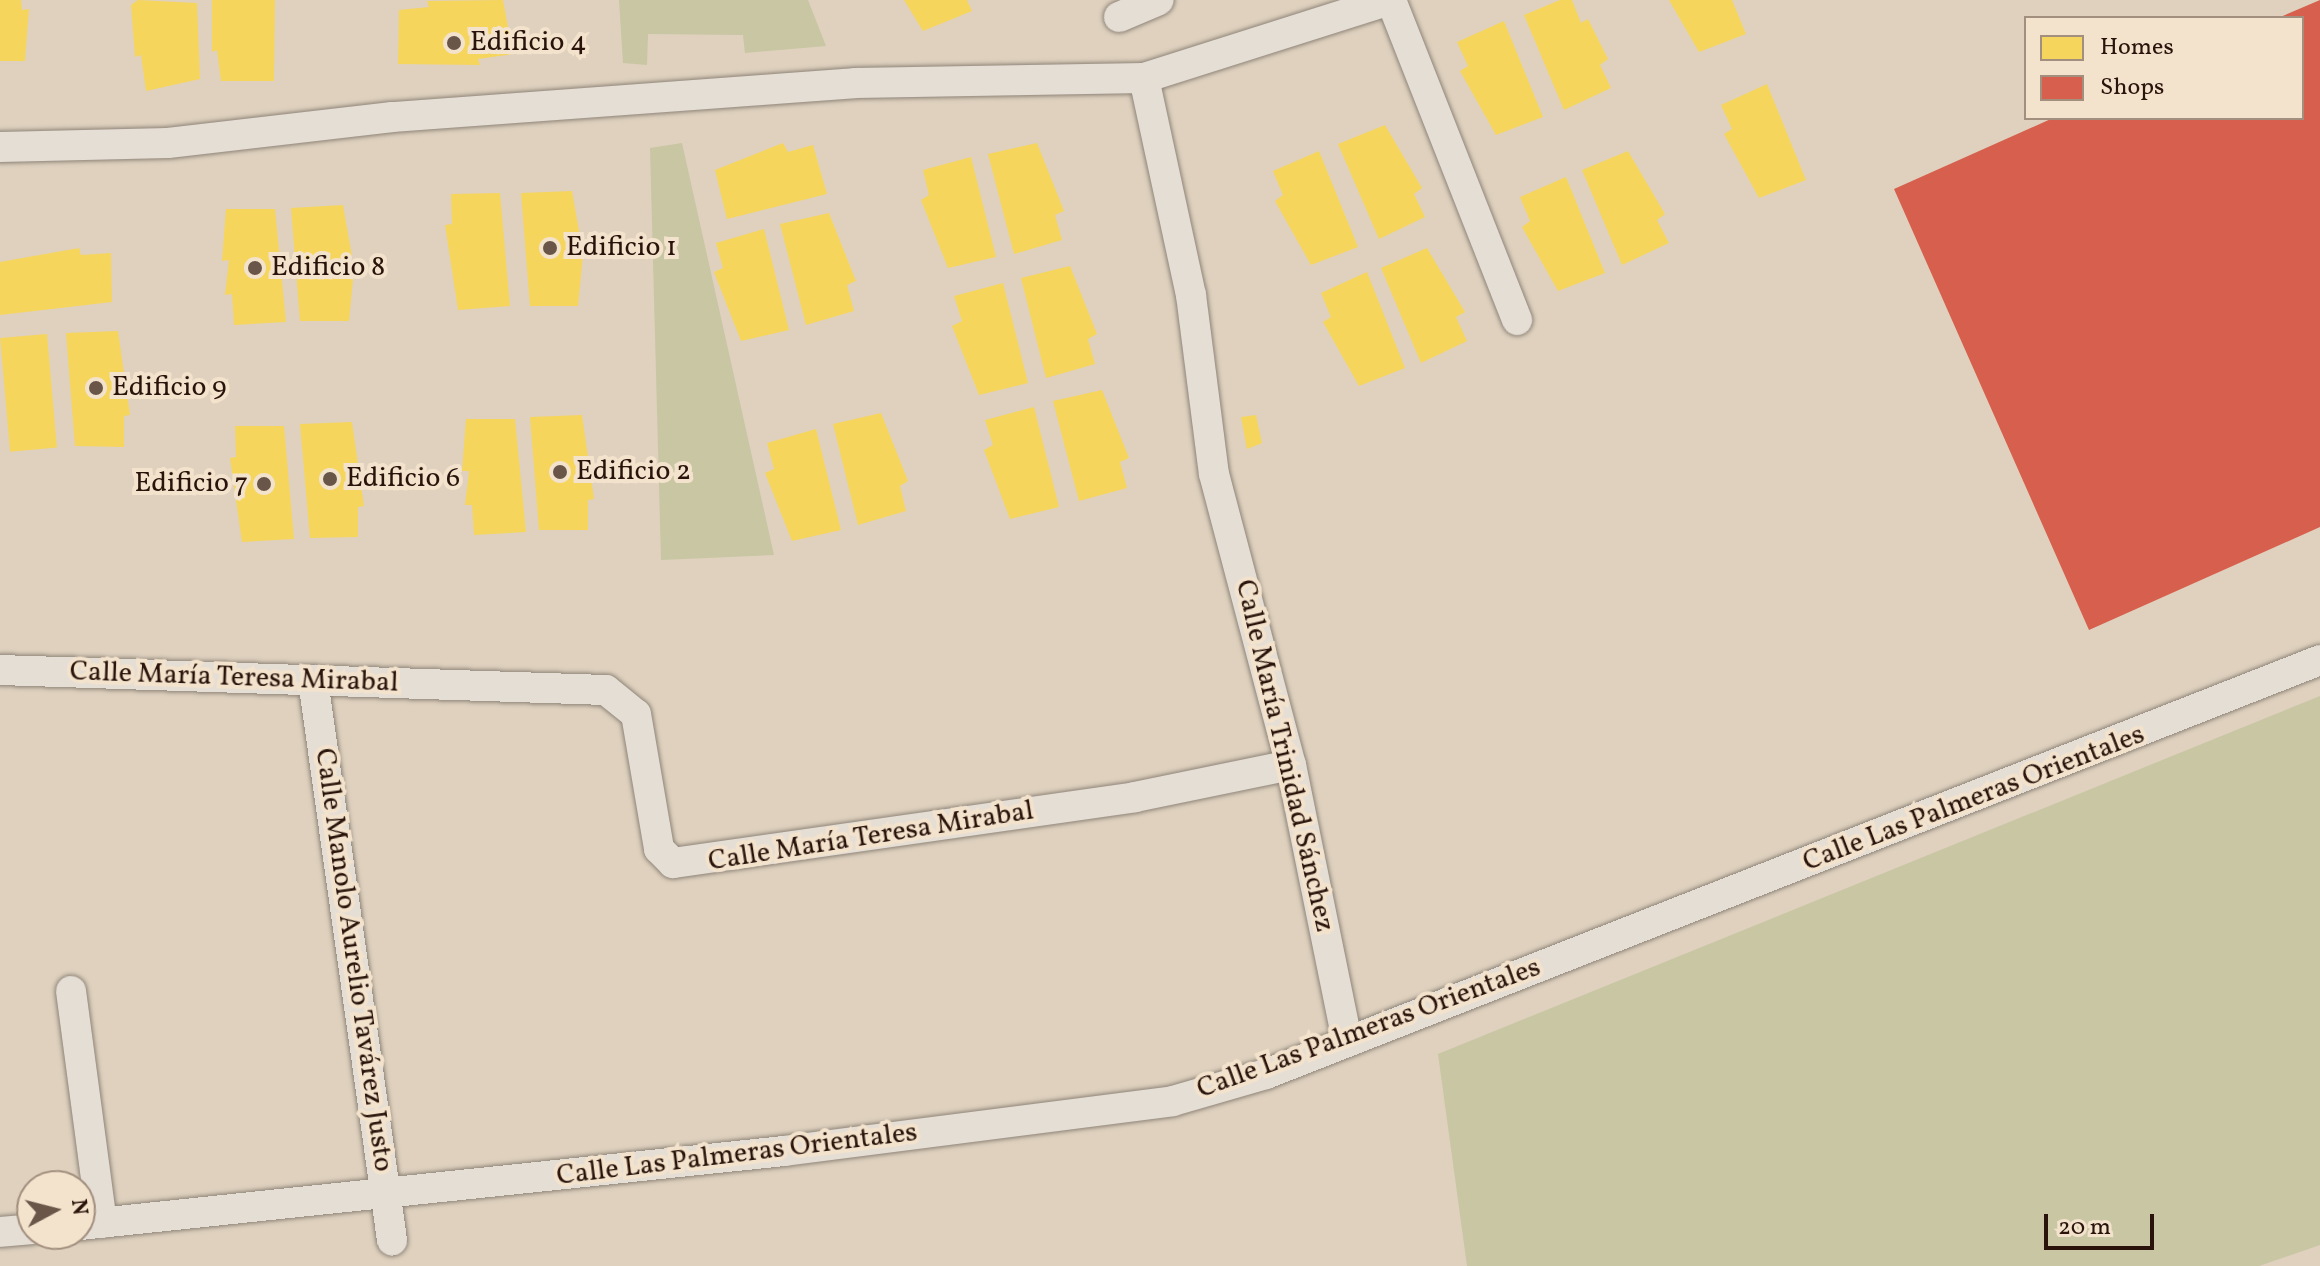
<!DOCTYPE html>
<html>
<head>
<meta charset="utf-8">
<style>
  body { margin:0 }
  #map { position:relative; width:2320px; height:1266px; overflow:hidden; background:#dfd1be; font-family:Vollkorn,serif }
  div>[style] { position:absolute }
  .green>* { inset:0; background:#c8c6a3 }
  .homes>* { inset:0; background:#f6d55c; transform-origin:0 0 }
  .shops>* { inset:0; background:#d6604d }
  .roads { filter:drop-shadow(0 0 2px #8f8579) drop-shadow(0 0 2px #8f8579) }
  .street>* { height:30px; margin:-15px; padding:0 15px; transform-origin:15px; border-radius:15px; background:#e5ded5 }
  .dots>* { width:22px; height:22px; translate:-50% -50%; box-sizing:border-box; border:4px solid #f3e2cc; border-radius:50% }
  span { translate:-50% -50%; white-space:nowrap; text-align:center; line-height:1.15; -webkit-text-stroke:8px #f3e2cc; paint-order:stroke }
  .poi-label { font-size:28px; color:#29130a }
  .left { translate:0 -50%; text-align:left }
  .right { translate:-100% -50%; text-align:right }
  .street-label { font-size:28px; color:#29130a }
  .legend { position:absolute; left:2024px; top:16px; width:280px; height:104px; box-sizing:border-box; background:#f3e2cc; border:2px solid #a28f7e; margin:0; padding:10px 14px; list-style:none; font-size:24px; color:#29130a }
  .legend li { display:flex; align-items:center; gap:16px; height:40px }
  .legend b { width:40px; border:2px solid #a28f7e }
  .north { position:absolute; left:16px; top:1170px; width:80px; height:80px; box-sizing:border-box; background:#f3e2cc; border:2px solid #a28f7e; border-radius:50%; rotate:83deg; font-size:22px; font-weight:700; line-height:32px; text-align:center; color:#29130a }
  .north::after { content:''; display:block; margin:auto; width:28px; height:36px; background:#695649; clip-path:polygon(50% 0,100% 100%,50% 72%,0 100%) }
  .scale { position:absolute; left:2044px; top:1214px; width:110px; height:36px; box-sizing:border-box; border:4px solid #29130a; border-top:0; padding-left:10px; font-size:24px; line-height:28px; white-space:nowrap; color:#29130a; -webkit-text-stroke:6px #f3e2cc; paint-order:stroke }
</style>
</head>
<body>
<div id="map">
  <div class="green">
    <i style="clip-path:polygon(619px 0,808px 0,826px 46px,745px 53px,743px 35px,648px 34px,647px 65px,623px 63px)"></i>
    <i style="clip-path:polygon(682px 143px,774px 555px,661px 560px,650px 148px)"></i>
    <i style="clip-path:polygon(2320px 696px,2320px 1245px,2259px 1266px,1467px 1266px,1438px 1054px)"></i>
  </div>
  <div class="homes">
    <i style="clip-path:polygon(0 0,21px 0,22px 10px,29px 9px,25px 61px,0 61px)"></i>
    <i style="clip-path:polygon(138px 0,197px 3px,200px 79px,146px 91px,141px 55px,135px 57px,131px 5px)"></i>
    <i style="clip-path:polygon(212px 0,275px 0,274px 81px,221px 81px,217px 50px,212px 52px)"></i>
    <i style="clip-path:polygon(503px 0,513px 54px,478px 59px,480px 65px,398px 64px,399px 10px,429px 7px,427px 1px)"></i>
    <i style="clip-path:polygon(904px 0,967px 0,972px 11px,923px 31px)"></i>
    <i style="clip-path:polygon(1560px 0,1572px 0,1581px 23px,1588px 19px,1608px 59px,1600px 65px,1611px 88px,1564px 110px,1524px 15px)"></i>
    <i style="clip-path:polygon(1669px 0,1732px 0,1746px 34px,1699px 52px)"></i>
    <i style="clip-path:polygon(1504px 21px,1543px 117px,1496px 135px,1460px 71px,1468px 66px,1457px 42px)"></i>
    <i style="clip-path:polygon(1767px 84px,1806px 180px,1759px 198px,1724px 134px,1732px 129px,1721px 105px)"></i>
    <i style="clip-path:polygon(1385px 125px,1422px 188px,1414px 194px,1425px 217px,1379px 239px,1338px 144px)"></i>
    <i style="clip-path:polygon(783px 143px,788px 152px,813px 145px,827px 194px,727px 219px,715px 170px)"></i>
    <i style="clip-path:polygon(1037px 143px,1064px 211px,1055px 215px,1062px 240px,1014px 254px,988px 154px)"></i>
    <i style="clip-path:polygon(1319px 151px,1358px 247px,1311px 265px,1275px 201px,1283px 195px,1273px 171px)"></i>
    <i style="clip-path:polygon(1628px 151px,1665px 214px,1657px 220px,1669px 243px,1622px 265px,1582px 170px)"></i>
    <i style="clip-path:polygon(971px 157px,996px 257px,948px 268px,921px 200px,929px 195px,923px 170px)"></i>
    <i style="clip-path:polygon(1566px 177px,1605px 273px,1558px 291px,1522px 227px,1530px 221px,1520px 197px)"></i>
    <i style="clip-path:polygon(572px 191px,581px 242px,575px 241px,576px 255px,583px 255px,578px 306px,530px 306px,521px 193px)"></i>
    <i style="clip-path:polygon(500px 193px,510px 306px,458px 310px,445px 225px,452px 224px,451px 194px)"></i>
    <i style="clip-path:polygon(343px 205px,352px 256px,346px 256px,347px 270px,354px 269px,349px 321px,300px 321px,291px 208px)"></i>
    <i style="clip-path:polygon(226px 209px,275px 209px,286px 322px,234px 325px,232px 294px,225px 295px,229px 260px,222px 261px)"></i>
    <i style="clip-path:polygon(829px 213px,856px 281px,847px 285px,854px 311px,806px 325px,780px 224px)"></i>
    <i style="clip-path:polygon(764px 229px,789px 330px,741px 341px,714px 272px,723px 268px,716px 243px)"></i>
    <i style="clip-path:polygon(79px 248px,81px 255px,111px 253px,112px 302px,0 315px,0 262px)"></i>
    <i style="clip-path:polygon(1427px 248px,1465px 312px,1456px 317px,1467px 341px,1421px 363px,1381px 268px)"></i>
    <i style="clip-path:polygon(1070px 266px,1097px 334px,1088px 339px,1095px 364px,1046px 378px,1021px 278px)"></i>
    <i style="clip-path:polygon(1367px 272px,1405px 368px,1359px 386px,1323px 322px,1331px 317px,1321px 293px)"></i>
    <i style="clip-path:polygon(1003px 283px,1028px 383px,979px 395px,952px 326px,962px 321px,954px 296px)"></i>
    <i style="clip-path:polygon(118px 331px,130px 415px,124px 416px,124px 447px,75px 446px,66px 333px)"></i>
    <i style="left:47px;top:334px;width:114px;height:47px;rotate:85deg"></i>
    <i style="clip-path:polygon(1102px 390px,1129px 458px,1120px 462px,1127px 488px,1079px 501px,1053px 401px)"></i>
    <i style="clip-path:polygon(1034px 407px,1059px 507px,1010px 519px,984px 450px,993px 445px,985px 420px)"></i>
    <i style="clip-path:polygon(881px 413px,908px 481px,900px 486px,906px 511px,858px 525px,833px 424px)"></i>
    <i style="clip-path:polygon(582px 415px,594px 499px,588px 500px,588px 530px,539px 530px,530px 417px)"></i>
    <i style="clip-path:polygon(1256px 415px,1262px 443px,1247px 449px,1241px 417px)"></i>
    <i style="clip-path:polygon(466px 419px,515px 419px,526px 532px,474px 535px,472px 505px,465px 505px,469px 471px,462px 471px)"></i>
    <i style="clip-path:polygon(352px 422px,364px 506px,358px 507px,358px 537px,310px 538px,300px 424px)"></i>
    <i style="clip-path:polygon(235px 426px,284px 426px,294px 539px,242px 542px,230px 458px,236px 457px)"></i>
    <i style="clip-path:polygon(816px 429px,841px 530px,792px 541px,765px 473px,774px 469px,767px 443px)"></i>
  </div>
  <div class="shops">
    <i style="clip-path:polygon(2320px 0,2320px 527px,2089px 630px,1894px 189px,2053px 118px,2302px 118px,2302px 18px,2278px 18px)"></i>
  </div>
  <div class="roads">
    <div class="street">
      <i style="left:1391px;top:0;width:344px;rotate:68.5deg"></i>
      <i style="left:1119px;top:17px;width:43px;rotate:-23deg"></i>
      <i style="left:1144px;top:78px;width:222px;rotate:77.8deg"></i>
      <i style="left:1191px;top:295px;width:180px;rotate:82.7deg"></i>
      <i style="left:1214px;top:474px;width:301px;rotate:75.2deg"></i>
      <i style="left:1291px;top:765px;width:282px;rotate:78.5deg"></i>
      <i style="left:0;top:147px;width:168px;rotate:-1.4deg"></i>
      <i style="left:168px;top:143px;width:226px;rotate:-6.6deg"></i>
      <i style="left:393px;top:117px;width:464px;rotate:-4.2deg"></i>
      <i style="left:856px;top:83px;width:288px;rotate:-1deg"></i>
      <i style="left:1144px;top:78px;width:258px;rotate:-17.6deg"></i>
      <i style="left:0;top:670px;width:606px;rotate:1.89deg"></i>
      <i style="left:606px;top:690px;width:38px;rotate:39deg"></i>
      <i style="left:636px;top:714px;width:137px;rotate:80.3deg"></i>
      <i style="left:659px;top:849px;width:20px;rotate:45deg"></i>
      <i style="left:673px;top:863px;width:467px;rotate:-8.1deg"></i>
      <i style="left:1135px;top:797px;width:159px;rotate:-11.6deg"></i>
      <i style="left:313px;top:680px;width:566px;rotate:81.97deg"></i>
      <i style="left:71px;top:991px;width:234px;rotate:82.4deg"></i>
      <i style="left:80px;top:1225px;width:708px;rotate:-6deg"></i>
      <i style="left:784px;top:1151px;width:392px;rotate:-7.3deg"></i>
      <i style="left:1173px;top:1101px;width:97px;rotate:-16.2deg"></i>
      <i style="left:1266px;top:1074px;width:1132px;rotate:-21.44deg"></i>
      <i style="left:0;top:1232px;width:32px;rotate:-5deg"></i>
    </div>
  </div>
  <div class="dots">
    <i style="left:454px;top:43px;background:#695649"></i>
    <i style="left:550px;top:248px;background:#695649"></i>
    <i style="left:255px;top:268px;background:#695649"></i>
    <i style="left:96px;top:388px;background:#695649"></i>
    <i style="left:560px;top:472px;background:#695649"></i>
    <i style="left:330px;top:479px;background:#695649"></i>
    <i style="left:264px;top:484px;background:#695649"></i>
  </div>
  <div class="poi-label">
    <span class="left" style="left:470px;top:43px">Edificio 4</span>
    <span class="left" style="left:566px;top:248px">Edificio 1</span>
    <span class="left" style="left:271px;top:268px">Edificio 8</span>
    <span class="left" style="left:112px;top:388px">Edificio 9</span>
    <span class="left" style="left:576px;top:472px">Edificio 2</span>
    <span class="left" style="left:346px;top:479px">Edificio 6</span>
    <span class="right" style="left:248px;top:484px">Edificio 7</span>
  </div>
  <div class="street-label">
    <span style="left:234px;top:678px;rotate:2deg">Calle María Teresa Mirabal</span>
    <span style="left:1284px;top:756px;rotate:77deg">Calle María Trinidad Sánchez</span>
    <span style="left:1974px;top:799px;rotate:-21deg">Calle Las Palmeras Orientales</span>
    <span style="left:871px;top:837px;rotate:-9deg">Calle María Teresa Mirabal</span>
    <span style="left:353px;top:960px;rotate:82deg">Calle Manolo Aurelio Tavárez Justo</span>
    <span style="left:1369px;top:1029px;rotate:-20deg">Calle Las Palmeras Orientales</span>
    <span style="left:737px;top:1155px;rotate:-7deg">Calle Las Palmeras Orientales</span>
  </div>
  <ul class="legend">
  <li><b style="height:22px;background:#f6d55c"></b>Homes</li>
  <li><b style="height:22px;background:#d6604d"></b>Shops</li>
  </ul>
  <div class="north">N</div>
  <div class="scale">20 m</div>
</div>
</body>
</html>
